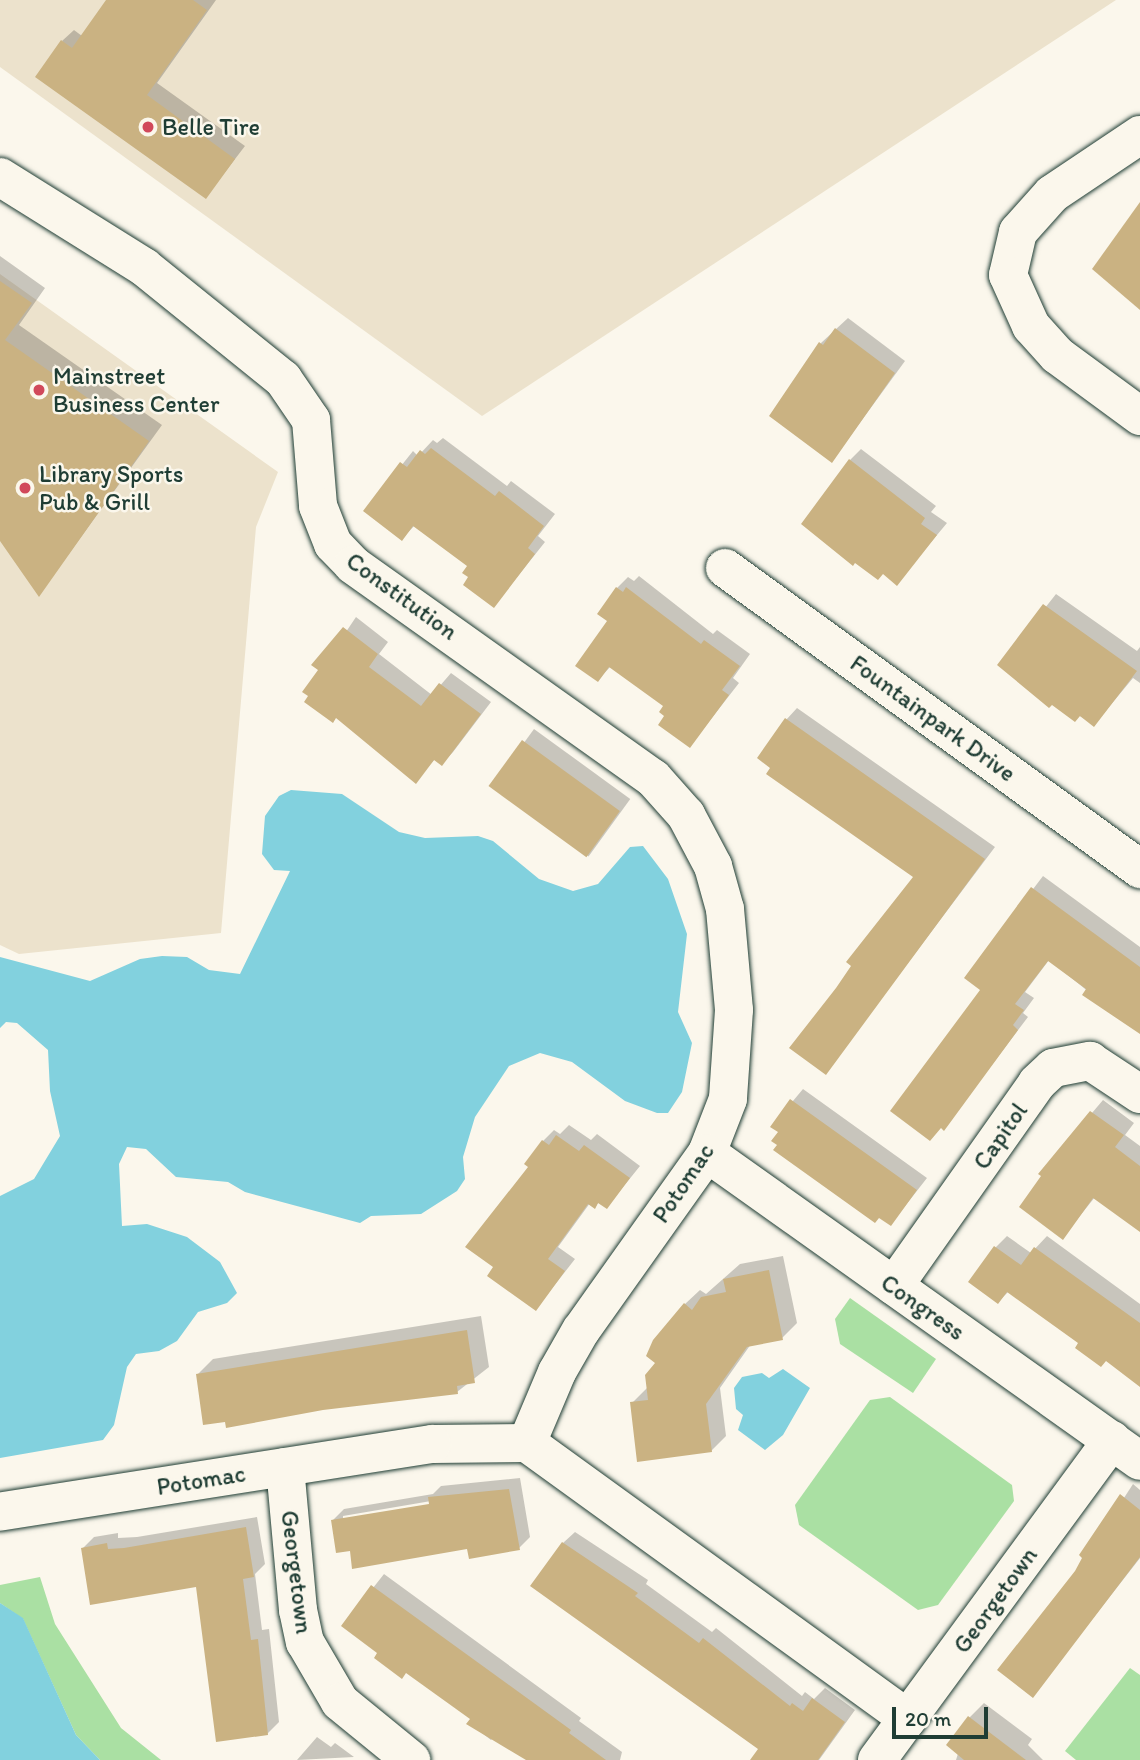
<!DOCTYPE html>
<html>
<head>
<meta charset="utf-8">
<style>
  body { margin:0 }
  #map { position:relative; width:1140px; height:1760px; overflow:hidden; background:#fbf7ec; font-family:Itim,sans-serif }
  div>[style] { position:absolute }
  .built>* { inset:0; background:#ece2cc }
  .green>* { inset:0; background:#aae0a3 }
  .water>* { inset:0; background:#82d1de }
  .shadow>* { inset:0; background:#0003; transform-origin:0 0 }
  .building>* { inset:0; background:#cab282; transform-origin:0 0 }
  .roads { filter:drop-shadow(0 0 2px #1f3d34) drop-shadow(0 0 2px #1f3d34) }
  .minor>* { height:38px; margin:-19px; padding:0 19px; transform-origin:19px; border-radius:19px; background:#fbf7ec }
  .dots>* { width:19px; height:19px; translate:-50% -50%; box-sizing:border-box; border:4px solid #fbf7ec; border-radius:50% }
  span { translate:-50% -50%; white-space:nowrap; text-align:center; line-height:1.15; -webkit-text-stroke:5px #fbf7ec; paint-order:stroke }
  .poi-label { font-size:24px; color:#1f3d34 }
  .left { translate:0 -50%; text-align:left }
  .street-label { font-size:24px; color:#1f3d34 }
  .scale { position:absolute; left:892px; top:1707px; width:96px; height:32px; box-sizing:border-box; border:4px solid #1f3d34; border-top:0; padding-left:9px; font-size:21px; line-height:24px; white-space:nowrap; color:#1f3d34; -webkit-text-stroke:5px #fbf7ec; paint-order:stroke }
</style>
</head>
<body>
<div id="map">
  <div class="built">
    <i style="clip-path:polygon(0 0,1116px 0,482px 416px,0 67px)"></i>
    <i style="clip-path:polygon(0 274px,278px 472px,256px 527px,221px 933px,19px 954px,0 945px)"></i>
  </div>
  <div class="green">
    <i style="clip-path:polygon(850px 1298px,936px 1359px,913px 1393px,840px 1344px,835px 1319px)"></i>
    <i style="clip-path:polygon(890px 1397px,1012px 1485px,1014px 1501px,938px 1605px,918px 1610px,799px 1525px,795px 1505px,870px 1400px)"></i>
    <i style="clip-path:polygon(40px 1577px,55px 1624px,121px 1728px,161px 1760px,100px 1760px,76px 1735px,23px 1619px,0 1603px,0 1585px)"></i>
    <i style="clip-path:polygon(1130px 1668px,1140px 1675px,1140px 1760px,1076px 1760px,1065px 1751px)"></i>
  </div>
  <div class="water">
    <i style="clip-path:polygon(291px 790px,342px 794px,399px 832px,425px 838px,478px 836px,493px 841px,539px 879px,573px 891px,598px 884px,630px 847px,643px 846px,668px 879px,687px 934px,678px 1012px,692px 1043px,682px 1092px,668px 1113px,657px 1113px,625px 1101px,572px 1062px,540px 1053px,509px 1066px,475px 1117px,463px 1157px,465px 1179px,457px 1191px,421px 1214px,371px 1216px,360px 1223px,245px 1192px,228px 1182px,176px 1177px,146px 1149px,127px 1147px,119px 1164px,122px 1226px,147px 1224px,187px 1237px,220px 1262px,237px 1293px,227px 1303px,198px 1312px,177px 1341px,159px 1351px,136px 1354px,127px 1367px,114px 1425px,103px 1440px,0 1458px,0 1196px,34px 1179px,60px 1136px,50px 1091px,48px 1050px,17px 1023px,6px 1022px,0 1028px,0 957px,90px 981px,140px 959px,162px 956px,187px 957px,209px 970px,240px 974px,290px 871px,274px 870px,262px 854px,265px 816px,279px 796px)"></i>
    <i style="clip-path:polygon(783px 1369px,810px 1388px,783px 1435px,765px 1450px,738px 1430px,743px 1415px,736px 1409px,734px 1388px,742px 1377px,762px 1373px,769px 1378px)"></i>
    <i style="clip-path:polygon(0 1603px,23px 1618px,76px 1735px,100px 1760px,0 1760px)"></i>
  </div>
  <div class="shadow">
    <i style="clip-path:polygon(108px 0,216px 0,157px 83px,245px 146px,206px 197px,62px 41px,74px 30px,82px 36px)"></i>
    <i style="clip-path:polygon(0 256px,45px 288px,19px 325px,162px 425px,39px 595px,0 538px)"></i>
    <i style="clip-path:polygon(848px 318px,905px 361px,832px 461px,821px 343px)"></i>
    <i style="clip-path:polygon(443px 438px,507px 486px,511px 481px,555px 514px,538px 536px,545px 542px,494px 606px,471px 577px,469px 566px,415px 525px,402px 539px,365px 511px,413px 451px,418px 456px,433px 440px,437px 443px)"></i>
    <i style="clip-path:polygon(861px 449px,936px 506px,931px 512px,947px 523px,897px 583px,850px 460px)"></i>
    <i style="clip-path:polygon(639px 576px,713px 634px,717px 630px,750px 654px,733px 678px,739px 683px,690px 746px,667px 715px,665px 706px,611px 666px,598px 680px,617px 588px,628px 577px,634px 581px)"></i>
    <i style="clip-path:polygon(1056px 594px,1137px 651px,1140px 647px,1140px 683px,1133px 678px,1094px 725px,1000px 665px)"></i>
    <i style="clip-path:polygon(356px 617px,388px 642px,379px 654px,432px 695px,451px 673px,491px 702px,453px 752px,442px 764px,435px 759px,416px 781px,321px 669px)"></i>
    <i style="clip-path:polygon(797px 708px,995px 847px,826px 1072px,838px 989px,915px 877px,786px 720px)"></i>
    <i style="left:534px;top:729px;width:119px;height:71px;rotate:36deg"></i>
    <i style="clip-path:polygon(1043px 876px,1140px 947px,1140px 1033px,1049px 960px,1025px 992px,1034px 998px,1023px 1013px,1028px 1017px,944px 1128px,982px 989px,966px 977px)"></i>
    <i style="clip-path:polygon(803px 1089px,927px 1178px,891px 1224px,779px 1145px,780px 1132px,772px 1126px)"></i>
    <i style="clip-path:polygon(1103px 1100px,1134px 1123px,1125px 1135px,1140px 1146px,1140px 1229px,1095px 1197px,1063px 1237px,1041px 1173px)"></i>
    <i style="clip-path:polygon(569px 1125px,591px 1140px,597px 1134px,640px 1166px,607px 1207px,599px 1202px,595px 1207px,590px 1203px,558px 1247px,575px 1259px,536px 1309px,495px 1267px,543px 1141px,554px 1130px,560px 1134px)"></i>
    <i style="clip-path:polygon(1007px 1236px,1031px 1253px,1047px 1236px,1140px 1304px,1140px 1384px,1009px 1291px,998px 1302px,996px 1247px)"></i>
    <i style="clip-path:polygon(783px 1256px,797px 1323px,782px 1338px,751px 1344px,720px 1388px,726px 1436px,711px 1451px,632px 1403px,647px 1388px,685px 1304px,700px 1290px,706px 1294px,740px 1264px)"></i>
    <i style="clip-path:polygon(481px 1316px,489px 1367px,457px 1392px,198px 1374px,213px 1359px)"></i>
    <i style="clip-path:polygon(evenodd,520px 1478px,530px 1537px,519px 1548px,351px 1549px,332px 1521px,344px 1509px,433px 1494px,441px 1486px,520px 1478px,437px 1500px,438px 1504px,343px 1520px,343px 1516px,437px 1500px)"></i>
    <i style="clip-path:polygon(1133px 1484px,1140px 1490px,1140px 1558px,1033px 1695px,1076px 1572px)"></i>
    <i style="clip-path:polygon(257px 1517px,265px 1564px,255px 1574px,262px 1630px,269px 1629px,279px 1722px,267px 1734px,197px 1585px,83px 1548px,94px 1537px,118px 1533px,118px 1538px,137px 1537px)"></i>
    <i style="clip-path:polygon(575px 1532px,648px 1580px,646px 1584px,712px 1632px,716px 1628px,802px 1696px,805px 1692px,814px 1699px,825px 1688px,855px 1710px,819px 1760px,752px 1760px,760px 1749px,563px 1543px)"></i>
    <i style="clip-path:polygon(384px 1574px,581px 1718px,579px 1721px,622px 1752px,620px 1760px,529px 1760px,495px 1736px,491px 1740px,469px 1723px,473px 1718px,343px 1626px)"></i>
    <i style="clip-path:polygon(984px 1703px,1032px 1739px,1028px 1745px,1043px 1760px,956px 1760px,969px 1718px)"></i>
    <i style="clip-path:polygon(317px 1737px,331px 1747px,335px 1743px,354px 1757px,297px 1760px)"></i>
  </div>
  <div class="building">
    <i style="clip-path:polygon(106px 0,193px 0,207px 10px,147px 95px,235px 159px,206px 199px,35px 77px,61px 40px,72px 48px)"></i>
    <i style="clip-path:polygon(1140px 202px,1140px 310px,1092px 269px)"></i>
    <i style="clip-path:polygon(0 281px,32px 303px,5px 340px,149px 441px,39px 597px,0 541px)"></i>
    <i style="clip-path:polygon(835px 328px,895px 373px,832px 463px,769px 416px,819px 342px,823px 345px)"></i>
    <i style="clip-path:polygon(431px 448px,495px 496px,499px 491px,544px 526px,528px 548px,535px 554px,494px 608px,463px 585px,468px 577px,462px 573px,467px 566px,413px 526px,402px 541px,363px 511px,400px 462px,407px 467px,420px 450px,425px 454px)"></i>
    <i style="clip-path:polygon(849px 459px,925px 518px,921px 524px,937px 535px,897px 586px,883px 574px,878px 580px,855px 563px,853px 566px,801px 524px)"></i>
    <i style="clip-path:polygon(616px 587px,623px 592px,626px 587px,701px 644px,704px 640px,740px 666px,722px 690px,729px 695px,690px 748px,658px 725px,664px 716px,659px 712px,663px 706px,609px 667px,598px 682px,575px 666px,607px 621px,597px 614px)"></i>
    <i style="clip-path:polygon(1043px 604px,1137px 671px,1094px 727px,1080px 716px,1075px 722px,1052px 705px,1049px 708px,997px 665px)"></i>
    <i style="clip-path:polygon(343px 627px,378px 654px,369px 667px,421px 706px,439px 683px,481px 714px,442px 766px,434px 760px,416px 784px,336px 718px,333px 723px,304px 702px,308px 696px,302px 692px,318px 670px,311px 665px)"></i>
    <i style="clip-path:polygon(785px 718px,985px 859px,826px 1075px,789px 1048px,836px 988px,851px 966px,846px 962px,913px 877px,766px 774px,770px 768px,757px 758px)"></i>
    <i style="left:522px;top:740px;width:121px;height:57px;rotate:36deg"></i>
    <i style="clip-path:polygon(1031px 887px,1140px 967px,1140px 1034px,1082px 995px,1086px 989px,1048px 961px,1015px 1004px,1024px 1010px,1013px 1025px,1018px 1030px,944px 1131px,941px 1128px,930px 1141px,890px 1111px,980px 990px,964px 978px)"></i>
    <i style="clip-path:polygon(790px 1099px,917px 1190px,891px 1226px,879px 1218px,875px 1223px,773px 1150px,777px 1145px,771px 1141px,778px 1132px,770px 1127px)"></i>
    <i style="clip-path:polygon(1090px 1111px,1124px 1135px,1115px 1147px,1140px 1166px,1140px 1232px,1093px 1198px,1063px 1240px,1019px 1207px,1041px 1176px,1038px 1174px)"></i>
    <i style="clip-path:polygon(556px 1135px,579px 1151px,584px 1145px,630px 1178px,607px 1209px,598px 1203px,595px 1209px,588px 1204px,548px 1259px,565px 1271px,536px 1311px,487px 1276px,493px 1267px,465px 1247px,528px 1167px,524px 1164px,542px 1140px,549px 1145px)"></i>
    <i style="clip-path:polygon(994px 1246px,1021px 1265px,1034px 1247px,1140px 1323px,1140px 1387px,1106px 1361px,1101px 1367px,1075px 1348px,1078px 1343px,1007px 1292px,998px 1304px,968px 1282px)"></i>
    <i style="clip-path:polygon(769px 1270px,783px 1340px,747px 1347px,706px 1404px,712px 1452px,637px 1462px,630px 1402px,648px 1400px,645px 1375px,655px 1363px,646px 1356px,653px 1340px,684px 1303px,692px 1310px,701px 1297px,726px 1292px,723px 1279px)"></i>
    <i style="clip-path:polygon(467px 1330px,475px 1383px,457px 1386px,458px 1394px,323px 1410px,226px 1428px,225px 1422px,203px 1425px,196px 1374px)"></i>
    <i style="clip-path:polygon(509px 1489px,520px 1550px,469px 1559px,467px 1549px,352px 1569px,350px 1551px,336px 1553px,331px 1520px,429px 1504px,428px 1497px)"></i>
    <i style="clip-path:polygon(1120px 1494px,1140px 1510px,1140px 1557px,1033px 1698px,997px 1670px,1075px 1571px,1082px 1558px,1079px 1555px)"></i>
    <i style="clip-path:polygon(246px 1527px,254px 1577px,243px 1579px,251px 1640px,258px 1639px,268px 1735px,216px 1742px,196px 1587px,90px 1605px,81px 1548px,107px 1543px,108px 1549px,124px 1548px)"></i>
    <i style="clip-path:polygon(562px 1542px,638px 1593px,635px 1596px,699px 1643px,703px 1638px,790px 1706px,792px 1703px,803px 1711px,812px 1698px,845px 1722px,818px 1760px,750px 1760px,758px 1749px,530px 1586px)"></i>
    <i style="clip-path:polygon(371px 1585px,571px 1730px,569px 1733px,606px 1760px,526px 1760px,466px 1724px,470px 1719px,406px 1673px,402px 1679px,374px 1658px,377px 1653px,341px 1626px)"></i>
    <i style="clip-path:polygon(968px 1716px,1026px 1760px,964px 1760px,946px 1745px)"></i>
  </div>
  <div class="roads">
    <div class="minor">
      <i style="left:1140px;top:135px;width:106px;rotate:146.2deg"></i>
      <i style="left:1052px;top:194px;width:51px;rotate:131.8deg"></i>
      <i style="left:1018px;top:232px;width:44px;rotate:103.1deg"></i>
      <i style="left:1008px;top:275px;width:56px;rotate:65.7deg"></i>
      <i style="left:1031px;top:326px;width:39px;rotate:48deg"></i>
      <i style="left:1057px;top:355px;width:103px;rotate:36.3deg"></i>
      <i style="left:0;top:177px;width:170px;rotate:32deg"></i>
      <i style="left:144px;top:267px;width:179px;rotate:38.9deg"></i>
      <i style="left:283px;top:379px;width:50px;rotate:55.7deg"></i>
      <i style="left:311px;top:420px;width:86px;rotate:85.3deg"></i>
      <i style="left:318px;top:506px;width:41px;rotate:68.5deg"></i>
      <i style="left:333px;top:544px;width:29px;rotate:46deg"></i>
      <i style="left:353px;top:565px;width:368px;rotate:35.4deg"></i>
      <i style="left:653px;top:778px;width:50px;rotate:48.3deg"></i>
      <i style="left:686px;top:815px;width:58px;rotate:62.1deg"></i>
      <i style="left:713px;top:866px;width:45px;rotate:74.4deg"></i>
      <i style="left:725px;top:909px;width:101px;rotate:84.9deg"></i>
      <i style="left:734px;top:1010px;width:89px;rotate:93.9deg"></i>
      <i style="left:728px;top:1099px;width:58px;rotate:111.3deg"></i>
      <i style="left:707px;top:1153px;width:217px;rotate:125.4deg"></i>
      <i style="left:581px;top:1330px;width:48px;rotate:119.7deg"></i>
      <i style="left:557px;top:1372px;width:77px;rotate:112.9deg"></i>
      <i style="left:527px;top:1443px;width:95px;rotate:179.4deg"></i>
      <i style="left:432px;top:1444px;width:437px;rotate:171.1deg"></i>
      <i style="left:725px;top:568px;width:513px;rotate:35.95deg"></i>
      <i style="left:707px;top:1153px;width:531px;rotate:35.42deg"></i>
      <i style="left:894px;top:1286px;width:248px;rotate:-54.8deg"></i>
      <i style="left:1037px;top:1083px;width:22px;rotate:-43deg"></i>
      <i style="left:1053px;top:1068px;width:38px;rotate:-11deg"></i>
      <i style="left:1090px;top:1061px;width:60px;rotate:33.4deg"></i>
      <i style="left:527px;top:1443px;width:470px;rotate:35.9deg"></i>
      <i style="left:285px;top:1467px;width:144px;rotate:84.8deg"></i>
      <i style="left:298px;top:1610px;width:33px;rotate:78deg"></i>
      <i style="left:305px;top:1642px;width:69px;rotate:59.7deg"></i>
      <i style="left:340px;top:1702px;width:92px;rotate:39.2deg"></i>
      <i style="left:877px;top:1760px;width:397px;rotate:-53.7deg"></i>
    </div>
  </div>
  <div class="dots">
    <i style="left:148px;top:127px;background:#d1495b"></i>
    <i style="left:39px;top:390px;background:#d1495b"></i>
    <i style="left:25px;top:488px;background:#d1495b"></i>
  </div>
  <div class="poi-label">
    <span class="left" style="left:162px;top:127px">Belle Tire</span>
    <span class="left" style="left:53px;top:390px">Mainstreet<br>Business Center</span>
    <span class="left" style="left:39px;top:488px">Library Sports<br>Pub &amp; Grill</span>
  </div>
  <div class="street-label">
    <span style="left:402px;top:596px;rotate:36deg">Constitution</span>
    <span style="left:933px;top:718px;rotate:36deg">Fountainpark Drive</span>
    <span style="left:1000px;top:1136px;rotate:-55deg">Capitol</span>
    <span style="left:683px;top:1183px;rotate:-56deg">Potomac</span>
    <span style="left:923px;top:1307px;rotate:35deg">Congress</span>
    <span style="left:201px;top:1480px;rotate:-9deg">Potomac</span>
    <span style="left:297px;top:1572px;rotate:83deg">Georgetown</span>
    <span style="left:995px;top:1600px;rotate:-54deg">Georgetown</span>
  </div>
  <div class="scale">20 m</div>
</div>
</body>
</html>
